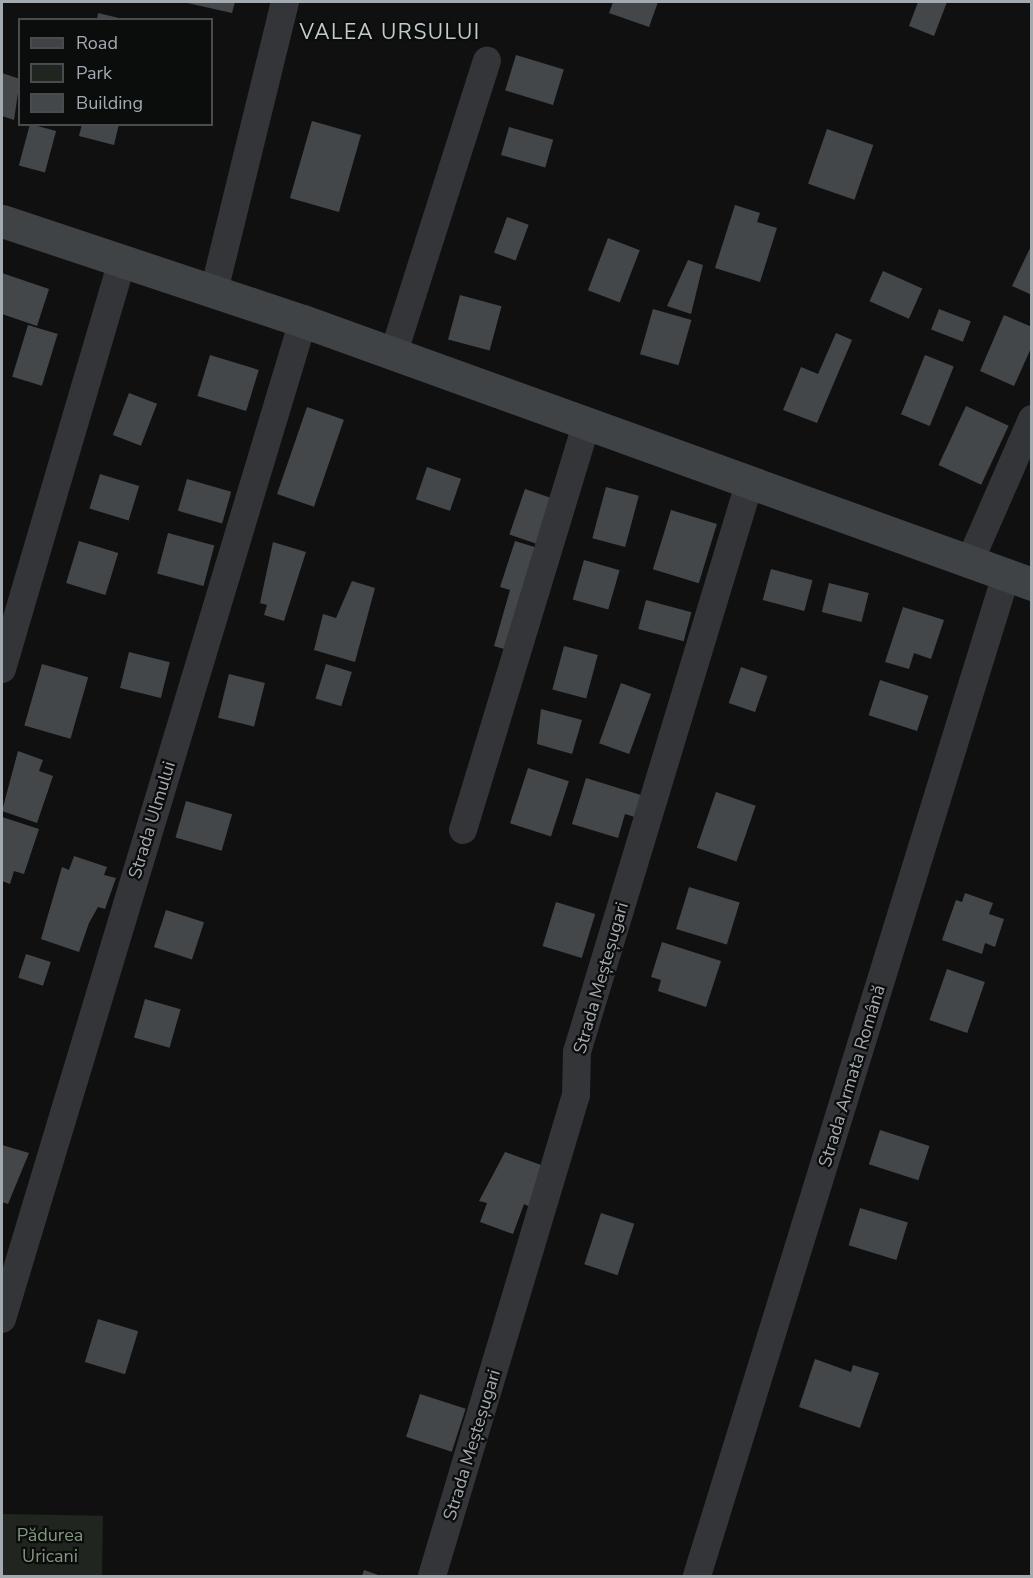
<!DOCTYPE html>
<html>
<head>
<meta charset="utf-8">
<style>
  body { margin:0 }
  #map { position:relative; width:1033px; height:1578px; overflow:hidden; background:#101011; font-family:"Nunito Sans",sans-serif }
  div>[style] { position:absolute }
  .green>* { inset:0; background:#20251f; transform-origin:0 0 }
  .building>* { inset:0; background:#444749; transform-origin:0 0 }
  .street>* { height:28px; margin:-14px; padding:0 14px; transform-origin:14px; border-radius:14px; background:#343538 }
  .secondary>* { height:33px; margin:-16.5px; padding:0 16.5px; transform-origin:16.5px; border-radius:16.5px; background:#404346 }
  span { translate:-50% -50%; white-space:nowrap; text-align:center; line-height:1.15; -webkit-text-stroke:4.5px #0b0c0c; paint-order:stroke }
  .street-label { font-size:18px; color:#a3abb0 }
  .park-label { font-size:18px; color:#829a7c }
  .quarter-label { font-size:21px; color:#c3c9cd; letter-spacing:1.5px }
  .frame { position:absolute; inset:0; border:3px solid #a3abb0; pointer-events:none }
  .legend { position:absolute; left:18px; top:18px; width:195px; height:108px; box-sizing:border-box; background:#0b0c0c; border:2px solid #484c4e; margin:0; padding:8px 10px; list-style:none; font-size:18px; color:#a3abb0 }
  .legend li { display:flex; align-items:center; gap:12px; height:30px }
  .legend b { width:30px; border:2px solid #484c4e }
</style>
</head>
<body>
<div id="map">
  <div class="green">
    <i style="left:2px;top:1514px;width:101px;height:62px;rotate:1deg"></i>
  </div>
  <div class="building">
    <i style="clip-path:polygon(183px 2px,235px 2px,232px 13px)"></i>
    <i style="clip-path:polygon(613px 2px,658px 2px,649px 27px,609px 13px)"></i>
    <i style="clip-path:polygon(918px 2px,947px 2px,934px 36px,909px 26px)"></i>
    <i style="clip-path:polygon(98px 13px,123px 19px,123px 20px,97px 20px)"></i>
    <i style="left:516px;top:55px;width:50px;height:37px;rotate:17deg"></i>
    <i style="clip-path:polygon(2px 73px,20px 79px,14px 120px,2px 116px)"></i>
    <i style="left:312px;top:121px;width:51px;height:80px;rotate:16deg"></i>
    <i style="left:30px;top:124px;width:27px;height:43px;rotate:15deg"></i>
    <i style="clip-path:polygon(82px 124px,119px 124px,114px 145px,79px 136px)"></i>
    <i style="left:509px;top:127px;width:46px;height:29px;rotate:16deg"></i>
    <i style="left:827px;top:129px;width:49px;height:58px;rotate:19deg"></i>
    <i style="clip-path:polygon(735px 205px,760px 213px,757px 222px,777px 228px,760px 282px,715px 268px)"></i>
    <i style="left:507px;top:217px;width:23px;height:38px;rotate:20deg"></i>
    <i style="left:608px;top:238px;width:34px;height:56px;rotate:21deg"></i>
    <i style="clip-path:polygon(1032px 244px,1032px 295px,1012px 286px)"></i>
    <i style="clip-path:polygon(688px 260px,703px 265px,691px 314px,667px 306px)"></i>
    <i style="left:883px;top:271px;width:43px;height:33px;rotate:24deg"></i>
    <i style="clip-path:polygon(2px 273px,49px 289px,37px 326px,2px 314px)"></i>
    <i style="left:460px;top:295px;width:43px;height:46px;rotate:15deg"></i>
    <i style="left:653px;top:309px;width:40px;height:47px;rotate:16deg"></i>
    <i style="left:939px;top:309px;width:34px;height:22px;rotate:21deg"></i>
    <i style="clip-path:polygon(1004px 315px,1032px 327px,1032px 346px,1014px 386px,980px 371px)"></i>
    <i style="left:28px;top:325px;width:31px;height:54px;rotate:17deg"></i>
    <i style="clip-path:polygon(836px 333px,852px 340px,817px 423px,783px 410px,801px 367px,818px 374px)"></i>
    <i style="left:210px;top:355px;width:51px;height:43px;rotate:17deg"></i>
    <i style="left:925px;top:355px;width:31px;height:64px;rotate:22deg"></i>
    <i style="left:129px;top:393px;width:30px;height:45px;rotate:21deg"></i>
    <i style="left:966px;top:406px;width:47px;height:65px;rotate:25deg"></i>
    <i style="left:307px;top:407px;width:39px;height:92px;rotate:19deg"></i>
    <i style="left:427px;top:467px;width:36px;height:34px;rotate:19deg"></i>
    <i style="left:100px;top:474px;width:41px;height:36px;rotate:17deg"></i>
    <i style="left:187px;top:479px;width:46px;height:33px;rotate:16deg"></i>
    <i style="left:606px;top:487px;width:34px;height:53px;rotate:15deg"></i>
    <i style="left:525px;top:489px;width:34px;height:48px;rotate:19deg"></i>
    <i style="left:671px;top:510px;width:48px;height:62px;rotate:17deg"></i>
    <i style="left:168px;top:533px;width:48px;height:42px;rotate:15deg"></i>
    <i style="left:79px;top:541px;width:41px;height:44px;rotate:17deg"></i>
    <i style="clip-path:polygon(515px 541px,541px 549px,511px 651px,494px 646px,510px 590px,500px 587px)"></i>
    <i style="clip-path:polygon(273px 542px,306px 552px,284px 621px,264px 615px,267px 605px,260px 603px)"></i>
    <i style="left:584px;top:560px;width:37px;height:41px;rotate:16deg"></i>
    <i style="left:771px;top:569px;width:43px;height:32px;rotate:15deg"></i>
    <i style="clip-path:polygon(352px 581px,375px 588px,355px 662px,314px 650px,323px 614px,336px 618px)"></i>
    <i style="left:829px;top:583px;width:41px;height:30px;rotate:14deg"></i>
    <i style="left:646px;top:600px;width:47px;height:30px;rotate:15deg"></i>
    <i style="clip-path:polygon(903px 607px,944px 620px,931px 659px,914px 653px,909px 669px,885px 662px)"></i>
    <i style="left:564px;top:646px;width:35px;height:45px;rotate:15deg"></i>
    <i style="left:129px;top:652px;width:42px;height:37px;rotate:14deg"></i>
    <i style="left:42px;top:664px;width:48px;height:64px;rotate:16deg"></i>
    <i style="left:326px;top:664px;width:27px;height:36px;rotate:17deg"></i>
    <i style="left:741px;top:667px;width:28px;height:38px;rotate:19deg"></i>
    <i style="left:229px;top:674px;width:37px;height:45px;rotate:14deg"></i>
    <i style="left:880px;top:680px;width:51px;height:37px;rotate:18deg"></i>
    <i style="left:621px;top:683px;width:32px;height:64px;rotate:20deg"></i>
    <i style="clip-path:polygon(541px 709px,582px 720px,572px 754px,537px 744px)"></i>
    <i style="clip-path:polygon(18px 751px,43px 760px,39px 771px,53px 776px,37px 823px,2px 811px)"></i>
    <i style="left:528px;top:768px;width:43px;height:58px;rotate:18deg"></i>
    <i style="clip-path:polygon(586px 778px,644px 796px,638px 818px,625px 814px,618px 838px,572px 824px)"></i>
    <i style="left:716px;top:792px;width:42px;height:59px;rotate:19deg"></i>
    <i style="left:186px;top:801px;width:48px;height:38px;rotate:16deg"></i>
    <i style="clip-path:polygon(2px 817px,39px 829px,24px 874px,14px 871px,10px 884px,2px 881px)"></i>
    <i style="clip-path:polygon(74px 856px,107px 867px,104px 875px,116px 878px,105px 909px,98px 907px,89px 923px,79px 952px,41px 939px,62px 867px,69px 870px)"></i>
    <i style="left:689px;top:887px;width:53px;height:44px;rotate:17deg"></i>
    <i style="clip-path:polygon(965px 893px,993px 903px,989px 914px,1004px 919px,995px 947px,985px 943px,982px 954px,942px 940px,956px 900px,962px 902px)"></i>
    <i style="left:556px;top:902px;width:41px;height:46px;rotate:17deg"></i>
    <i style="left:166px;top:910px;width:40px;height:39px;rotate:18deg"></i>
    <i style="clip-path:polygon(662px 942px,721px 961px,706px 1007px,658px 991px,661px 980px,651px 977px)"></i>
    <i style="left:26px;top:954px;width:26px;height:25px;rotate:18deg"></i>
    <i style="left:947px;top:969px;width:40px;height:54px;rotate:19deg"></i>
    <i style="left:145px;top:999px;width:37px;height:40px;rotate:16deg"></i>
    <i style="left:880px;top:1130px;width:52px;height:36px;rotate:18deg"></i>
    <i style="clip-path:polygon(2px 1145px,29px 1153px,8px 1204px,2px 1202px)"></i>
    <i style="clip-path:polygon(505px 1152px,541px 1165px,530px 1207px,524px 1204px,513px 1234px,480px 1222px,487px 1203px,479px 1201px)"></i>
    <i style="left:860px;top:1208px;width:50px;height:39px;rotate:17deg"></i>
    <i style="left:601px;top:1213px;width:35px;height:54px;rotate:18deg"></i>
    <i style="left:98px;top:1319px;width:42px;height:45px;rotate:17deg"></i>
    <i style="clip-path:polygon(815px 1359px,851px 1372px,853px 1365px,879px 1373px,860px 1428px,799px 1407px)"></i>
    <i style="left:420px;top:1394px;width:48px;height:45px;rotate:18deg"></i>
    <i style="clip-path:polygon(364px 1570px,381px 1576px,362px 1576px)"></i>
  </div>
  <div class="street">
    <i style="left:214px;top:291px;width:298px;rotate:-76.2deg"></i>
    <i style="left:393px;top:355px;width:309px;rotate:-72.3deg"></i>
    <i style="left:970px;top:561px;width:155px;rotate:-66.4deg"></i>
    <i style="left:2px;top:669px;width:427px;rotate:-73.6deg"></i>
    <i style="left:463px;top:830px;width:422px;rotate:-73.1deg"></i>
    <i style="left:2px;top:1319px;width:1042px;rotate:-73.22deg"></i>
    <i style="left:432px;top:1576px;width:502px;rotate:-73.33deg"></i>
    <i style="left:576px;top:1095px;width:43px;rotate:-88.7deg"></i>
    <i style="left:577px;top:1052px;width:593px;rotate:-73.15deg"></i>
    <i style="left:697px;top:1576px;width:1048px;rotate:-72.84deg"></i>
  </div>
  <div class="secondary">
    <i style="left:2px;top:221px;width:317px;rotate:18.4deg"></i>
    <i style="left:303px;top:321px;width:775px;rotate:19.84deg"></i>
  </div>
  <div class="street-label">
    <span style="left:152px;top:820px;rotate:-73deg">Strada Ulmului</span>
    <span style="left:601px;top:978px;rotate:-74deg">Strada Meșteșugari</span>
    <span style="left:852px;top:1076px;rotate:-73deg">Strada Armata Română</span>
    <span style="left:472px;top:1445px;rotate:-73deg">Strada Meșteșugari</span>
  </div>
  <div class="park-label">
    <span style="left:50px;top:1546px">Pădurea<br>Uricani</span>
  </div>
  <div class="quarter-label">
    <span style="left:390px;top:32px">VALEA URSULUI</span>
  </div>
  <div class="frame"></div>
  <ul class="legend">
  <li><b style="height:8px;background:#404346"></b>Road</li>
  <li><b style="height:16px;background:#20251f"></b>Park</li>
  <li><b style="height:16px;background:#444749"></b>Building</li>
  </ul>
</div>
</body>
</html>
